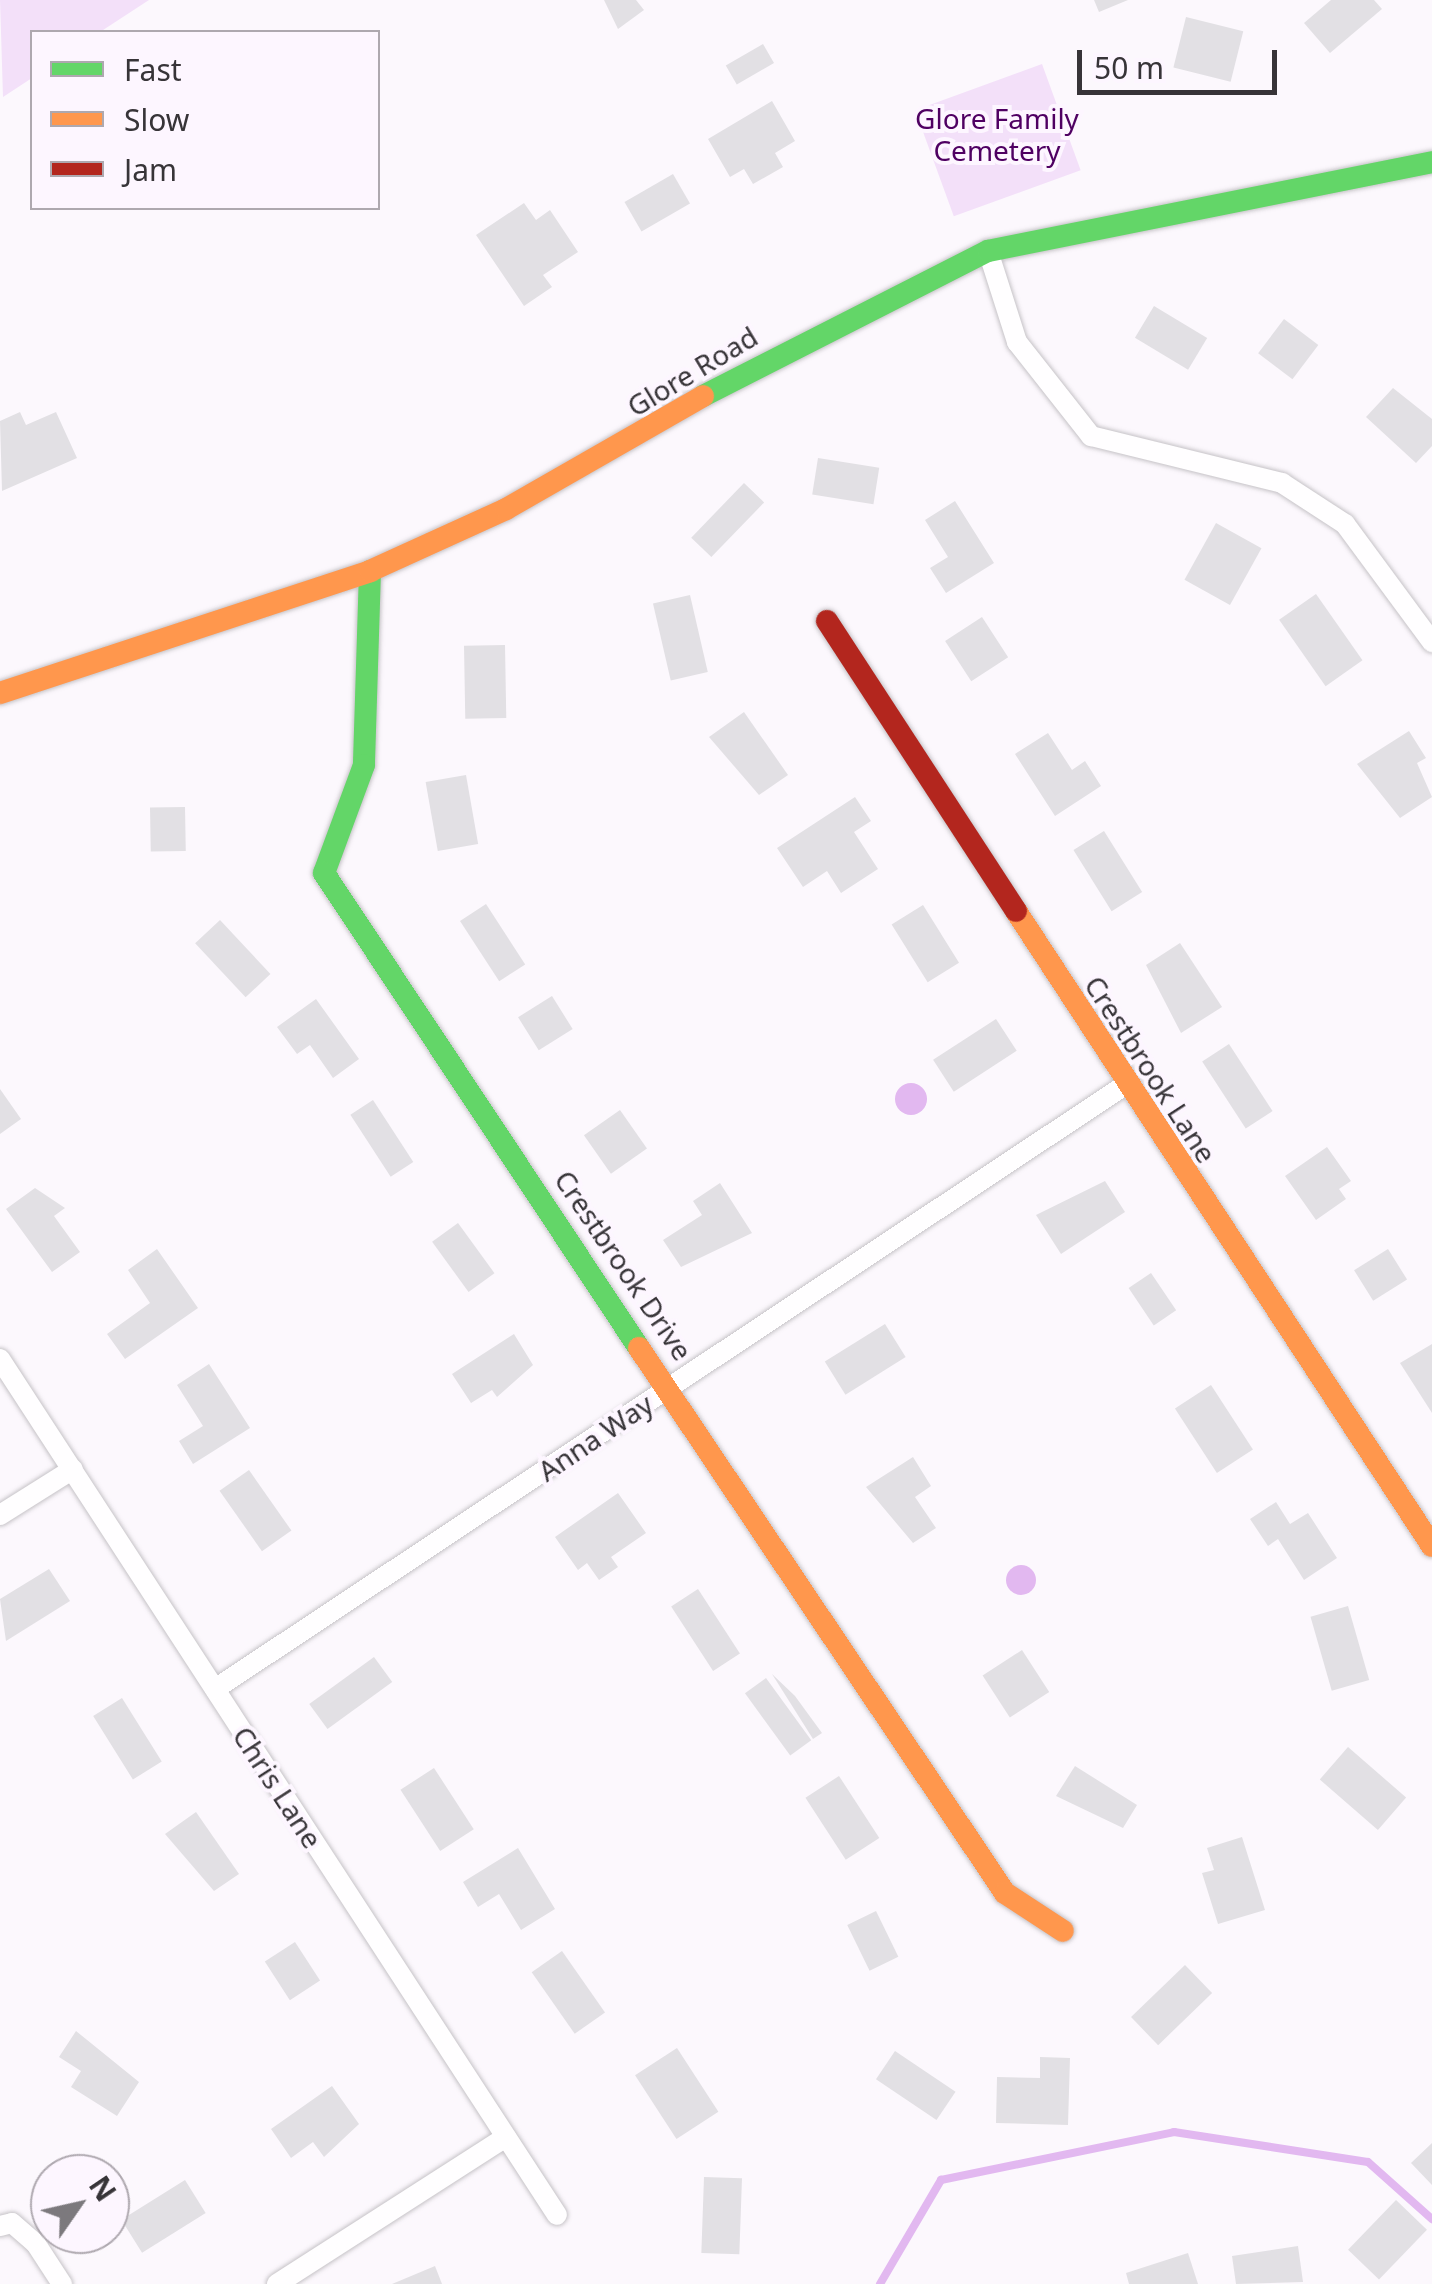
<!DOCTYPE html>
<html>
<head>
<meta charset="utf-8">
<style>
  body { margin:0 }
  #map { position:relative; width:1432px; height:2284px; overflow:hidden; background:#fcf8fd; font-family:"Noto Sans",sans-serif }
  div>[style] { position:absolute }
  .green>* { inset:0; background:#f3e0f9; transform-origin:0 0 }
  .water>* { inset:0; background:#e2b8f0 }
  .round { border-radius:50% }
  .stream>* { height:8px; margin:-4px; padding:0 4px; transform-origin:4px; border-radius:4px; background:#e2b8f0 }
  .building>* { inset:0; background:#e2e0e4; transform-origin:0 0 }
  .roads { filter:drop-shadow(0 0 2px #c6c3c7) drop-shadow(0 0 2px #c6c3c7) }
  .street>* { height:20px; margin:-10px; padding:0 10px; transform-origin:10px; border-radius:10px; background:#fffeff }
  .fast>* { height:22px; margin:-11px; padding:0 11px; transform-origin:11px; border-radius:11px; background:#63d668 }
  .slow>* { height:22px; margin:-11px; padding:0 11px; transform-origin:11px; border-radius:11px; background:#ff974d }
  .jam>* { height:22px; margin:-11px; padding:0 11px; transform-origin:11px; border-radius:11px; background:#b3261e }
  span { translate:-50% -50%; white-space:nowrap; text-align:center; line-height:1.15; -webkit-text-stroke:8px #fdf6ff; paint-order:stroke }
  .park-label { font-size:28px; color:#4f0062 }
  .street-label { font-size:28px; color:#373438 }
  .legend { position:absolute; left:30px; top:30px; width:350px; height:180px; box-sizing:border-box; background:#fdf6ff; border:2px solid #aea8af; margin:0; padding:12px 18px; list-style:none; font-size:30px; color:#373438 }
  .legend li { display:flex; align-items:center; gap:20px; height:50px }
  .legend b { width:50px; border:2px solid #aea8af }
  .north { position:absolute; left:30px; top:2154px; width:100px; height:100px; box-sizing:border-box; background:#fdf6ff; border:2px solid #aea8af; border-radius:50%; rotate:56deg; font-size:28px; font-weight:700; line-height:40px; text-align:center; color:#373438 }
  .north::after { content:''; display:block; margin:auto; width:35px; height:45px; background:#7c797d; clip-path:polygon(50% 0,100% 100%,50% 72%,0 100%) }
  .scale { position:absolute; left:1077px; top:50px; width:200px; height:45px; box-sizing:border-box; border:5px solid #373438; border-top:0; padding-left:12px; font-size:30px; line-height:35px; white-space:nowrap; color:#373438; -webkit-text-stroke:8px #fdf6ff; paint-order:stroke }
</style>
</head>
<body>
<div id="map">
  <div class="green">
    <i style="clip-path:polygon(0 0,149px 0,100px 32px,32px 32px,32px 78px,3px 97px)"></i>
    <i style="left:1042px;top:64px;width:113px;height:135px;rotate:70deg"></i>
  </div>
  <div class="water">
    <i class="round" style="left:895px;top:1083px;width:32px;height:32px"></i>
    <i class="round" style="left:1006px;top:1565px;width:30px;height:30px"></i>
  </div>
  <div class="stream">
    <i style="left:880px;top:2284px;width:121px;rotate:-59.6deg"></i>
    <i style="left:941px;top:2180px;width:238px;rotate:-11.6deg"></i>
    <i style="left:1174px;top:2132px;width:196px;rotate:8.8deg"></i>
    <i style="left:1368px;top:2162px;width:86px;rotate:41.7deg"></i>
  </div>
  <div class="building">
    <i style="clip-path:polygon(604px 0,636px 0,644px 10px,618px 29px)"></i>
    <i style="clip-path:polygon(1094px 0,1128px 0,1099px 12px)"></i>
    <i style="clip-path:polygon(1331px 0,1374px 0,1382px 9px,1330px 53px,1304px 23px)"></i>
    <i style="left:1186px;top:17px;width:59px;height:52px;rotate:14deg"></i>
    <i style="left:763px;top:44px;width:22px;height:43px;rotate:60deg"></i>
    <i style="clip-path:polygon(772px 101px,795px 141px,775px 153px,783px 167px,753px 184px,744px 169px,730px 177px,708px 139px)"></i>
    <i style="left:673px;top:174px;width:34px;height:56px;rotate:60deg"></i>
    <i style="clip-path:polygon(524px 203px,536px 220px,550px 210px,578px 252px,543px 275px,552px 287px,524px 306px,476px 235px)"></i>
    <i style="left:1154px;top:306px;width:62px;height:37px;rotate:31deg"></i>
    <i style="left:1284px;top:319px;width:43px;height:43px;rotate:37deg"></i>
    <i style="clip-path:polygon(1393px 388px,1432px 419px,1432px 446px,1416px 463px,1366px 417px)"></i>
    <i style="clip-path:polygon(20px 412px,26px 425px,56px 412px,77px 458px,2px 491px,0 421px)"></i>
    <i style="left:818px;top:458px;width:62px;height:37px;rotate:9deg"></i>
    <i style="left:744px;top:483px;width:28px;height:76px;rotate:44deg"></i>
    <i style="clip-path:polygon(955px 501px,994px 563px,946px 593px,930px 568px,948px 557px,925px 520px)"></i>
    <i style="left:1216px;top:523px;width:52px;height:65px;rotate:29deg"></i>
    <i style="left:1316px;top:594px;width:81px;height:45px;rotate:55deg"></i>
    <i style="left:690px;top:595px;width:79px;height:38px;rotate:77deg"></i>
    <i style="left:982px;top:617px;width:48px;height:44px;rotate:57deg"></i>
    <i style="left:505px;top:645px;width:73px;height:41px;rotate:89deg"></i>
    <i style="clip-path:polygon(744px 712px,788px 775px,759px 795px,709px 737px)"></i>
    <i style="clip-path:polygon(1409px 731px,1426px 758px,1417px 763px,1432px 797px,1400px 818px,1357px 764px)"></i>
    <i style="clip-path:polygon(1048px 733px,1072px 770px,1085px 761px,1101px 786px,1055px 816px,1015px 754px)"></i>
    <i style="left:466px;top:775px;width:70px;height:41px;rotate:80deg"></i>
    <i style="clip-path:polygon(855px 797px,871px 821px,854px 832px,878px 869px,841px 893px,827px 871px,803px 887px,777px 848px)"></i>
    <i style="left:185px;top:807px;width:44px;height:35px;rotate:89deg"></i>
    <i style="left:1104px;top:831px;width:72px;height:36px;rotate:58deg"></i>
    <i style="left:486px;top:904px;width:72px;height:31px;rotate:57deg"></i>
    <i style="left:923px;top:905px;width:68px;height:37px;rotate:58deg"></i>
    <i style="left:220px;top:920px;width:74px;height:34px;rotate:47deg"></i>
    <i style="clip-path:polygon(1180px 943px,1222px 1007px,1181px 1033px,1146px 965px)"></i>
    <i style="left:552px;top:996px;width:39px;height:40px;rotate:58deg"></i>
    <i style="clip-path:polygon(316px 999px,359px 1059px,333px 1078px,310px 1045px,297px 1054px,277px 1027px)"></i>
    <i style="left:996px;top:1019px;width:38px;height:75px;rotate:57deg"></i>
    <i style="left:1229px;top:1044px;width:80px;height:32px;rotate:57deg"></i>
    <i style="clip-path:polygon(0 1089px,21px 1119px,0 1134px)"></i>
    <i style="left:373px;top:1100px;width:74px;height:27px;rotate:57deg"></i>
    <i style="left:620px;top:1110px;width:47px;height:44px;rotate:55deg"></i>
    <i style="clip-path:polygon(1327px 1147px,1351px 1181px,1339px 1189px,1346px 1199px,1316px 1220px,1285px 1176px)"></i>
    <i style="clip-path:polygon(1105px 1181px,1125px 1212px,1061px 1254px,1036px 1215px)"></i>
    <i style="clip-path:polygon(720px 1183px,752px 1233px,681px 1267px,663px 1240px,702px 1215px,693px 1201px)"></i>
    <i style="clip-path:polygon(35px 1188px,65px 1208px,54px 1216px,80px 1252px,52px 1272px,6px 1209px)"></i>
    <i style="left:458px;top:1223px;width:62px;height:32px;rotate:54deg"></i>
    <i style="clip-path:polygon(157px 1249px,198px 1308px,125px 1359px,107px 1334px,150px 1303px,128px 1270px)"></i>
    <i style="left:1388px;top:1249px;width:36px;height:40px;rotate:58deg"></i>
    <i style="left:1151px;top:1273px;width:45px;height:27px;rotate:56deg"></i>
    <i style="left:885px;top:1324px;width:39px;height:71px;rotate:58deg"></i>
    <i style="clip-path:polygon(514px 1334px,533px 1365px,497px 1397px,492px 1390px,471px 1403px,452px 1374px)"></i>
    <i style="clip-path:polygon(1432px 1344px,1432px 1413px,1400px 1363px)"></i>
    <i style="clip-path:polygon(209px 1364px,250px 1428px,193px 1464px,179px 1441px,203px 1426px,177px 1385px)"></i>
    <i style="left:1211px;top:1385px;width:77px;height:43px;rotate:57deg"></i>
    <i style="clip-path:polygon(913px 1457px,931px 1486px,915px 1497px,936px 1528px,913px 1543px,866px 1487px)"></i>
    <i style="left:249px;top:1470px;width:74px;height:36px;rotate:55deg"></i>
    <i style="clip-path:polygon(618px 1493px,646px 1533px,611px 1557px,618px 1567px,599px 1580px,587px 1563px,578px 1570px,555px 1537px)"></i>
    <i style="clip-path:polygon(1276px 1502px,1290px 1524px,1308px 1513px,1337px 1558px,1304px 1580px,1278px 1539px,1268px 1546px,1250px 1519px)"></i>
    <i style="clip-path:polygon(49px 1569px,70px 1601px,6px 1641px,0 1599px)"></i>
    <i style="left:698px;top:1589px;width:77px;height:32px;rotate:57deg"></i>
    <i style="left:1348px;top:1606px;width:77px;height:39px;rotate:74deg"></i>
    <i style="left:1022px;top:1650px;width:50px;height:47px;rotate:57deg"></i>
    <i style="left:374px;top:1657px;width:31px;height:80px;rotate:54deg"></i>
    <i style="clip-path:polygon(772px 1674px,795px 1696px,822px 1733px,813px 1739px)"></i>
    <i style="left:766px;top:1678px;width:77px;height:26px;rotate:54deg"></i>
    <i style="left:122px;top:1698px;width:75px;height:34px;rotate:58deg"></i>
    <i style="left:1348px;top:1747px;width:77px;height:43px;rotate:41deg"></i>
    <i style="clip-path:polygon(1075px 1766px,1137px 1805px,1123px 1828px,1056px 1796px)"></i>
    <i style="left:434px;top:1768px;width:73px;height:40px;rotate:57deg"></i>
    <i style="left:839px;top:1776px;width:74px;height:40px;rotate:57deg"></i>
    <i style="clip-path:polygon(196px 1812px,239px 1874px,214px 1891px,165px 1834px)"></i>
    <i style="clip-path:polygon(1242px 1837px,1265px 1910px,1218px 1924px,1202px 1873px,1214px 1870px,1207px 1848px)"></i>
    <i style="clip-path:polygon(518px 1848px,555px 1909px,521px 1930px,499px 1894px,478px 1907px,463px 1882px)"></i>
    <i style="left:876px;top:1911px;width:51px;height:32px;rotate:64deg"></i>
    <i style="left:295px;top:1942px;width:46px;height:36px;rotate:57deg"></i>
    <i style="left:562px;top:1951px;width:75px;height:37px;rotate:55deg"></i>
    <i style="left:1185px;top:1965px;width:39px;height:75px;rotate:46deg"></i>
    <i style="clip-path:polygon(76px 2031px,139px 2082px,117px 2116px,71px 2087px,81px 2071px,59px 2057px)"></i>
    <i style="left:677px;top:2048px;width:76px;height:50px;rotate:57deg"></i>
    <i style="left:895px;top:2051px;width:73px;height:34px;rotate:34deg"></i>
    <i style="clip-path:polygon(1040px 2057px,1070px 2058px,1068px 2125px,996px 2123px,997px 2077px,1040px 2078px)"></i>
    <i style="clip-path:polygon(332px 2086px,359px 2124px,324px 2157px,313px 2142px,291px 2158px,271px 2129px)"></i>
    <i style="clip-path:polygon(1432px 2143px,1432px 2185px,1411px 2163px)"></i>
    <i style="left:704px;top:2177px;width:38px;height:76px;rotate:2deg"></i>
    <i style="left:185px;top:2180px;width:39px;height:75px;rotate:58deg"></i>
    <i style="left:1396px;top:2200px;width:43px;height:69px;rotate:44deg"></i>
    <i style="clip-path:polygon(1298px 2246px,1303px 2282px,1236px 2284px,1232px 2256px)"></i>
    <i style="clip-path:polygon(1188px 2253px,1198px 2284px,1129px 2284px,1126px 2273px)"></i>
    <i style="clip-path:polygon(435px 2266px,442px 2284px,392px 2284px)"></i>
  </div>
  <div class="roads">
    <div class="street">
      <i style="left:988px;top:251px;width:96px;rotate:72.3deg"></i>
      <i style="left:1017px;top:342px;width:120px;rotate:51.8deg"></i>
      <i style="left:1091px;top:436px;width:197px;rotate:13.8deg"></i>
      <i style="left:1282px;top:483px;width:75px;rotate:33.1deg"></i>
      <i style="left:1345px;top:524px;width:147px;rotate:53.6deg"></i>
      <i style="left:0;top:1359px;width:1021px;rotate:56.95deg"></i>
      <i style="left:0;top:1515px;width:86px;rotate:-32.2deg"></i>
      <i style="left:215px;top:1689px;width:1092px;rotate:-33.57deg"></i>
      <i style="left:0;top:2226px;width:12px;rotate:-14deg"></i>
      <i style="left:12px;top:2223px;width:32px;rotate:41deg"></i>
      <i style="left:36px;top:2244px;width:48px;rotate:57deg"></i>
      <i style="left:277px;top:2284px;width:272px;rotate:-32.7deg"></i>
    </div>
    <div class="fast">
      <i style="left:703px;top:396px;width:320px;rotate:-27deg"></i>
      <i style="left:988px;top:251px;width:453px;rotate:-11.3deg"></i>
      <i style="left:370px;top:571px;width:194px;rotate:91.8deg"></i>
      <i style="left:364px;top:765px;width:115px;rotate:110.3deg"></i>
      <i style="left:324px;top:873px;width:570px;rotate:56.45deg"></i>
    </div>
    <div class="slow">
      <i style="left:0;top:693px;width:390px;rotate:-18.2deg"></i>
      <i style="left:370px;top:571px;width:149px;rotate:-24.5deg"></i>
      <i style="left:506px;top:509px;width:227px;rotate:-29.8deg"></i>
      <i style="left:1016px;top:911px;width:759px;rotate:56.77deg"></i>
      <i style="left:639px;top:1348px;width:656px;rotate:56.12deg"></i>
      <i style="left:1005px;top:1893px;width:69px;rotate:33.2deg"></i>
    </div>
    <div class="jam">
      <i style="left:827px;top:621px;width:346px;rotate:56.9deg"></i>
    </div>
  </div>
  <div class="park-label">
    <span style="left:997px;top:134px">Glore Family<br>Cemetery</span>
  </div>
  <div class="street-label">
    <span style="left:692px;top:371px;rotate:-31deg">Glore Road</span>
    <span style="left:1151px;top:1069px;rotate:57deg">Crestbrook Lane</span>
    <span style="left:624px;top:1265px;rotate:56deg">Crestbrook Drive</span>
    <span style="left:595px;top:1437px;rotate:-34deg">Anna Way</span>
    <span style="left:278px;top:1787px;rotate:57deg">Chris Lane</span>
  </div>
  <ul class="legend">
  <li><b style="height:12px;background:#63d668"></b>Fast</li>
  <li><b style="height:12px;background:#ff974d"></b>Slow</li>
  <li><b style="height:12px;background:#b3261e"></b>Jam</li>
  </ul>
  <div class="north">N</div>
  <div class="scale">50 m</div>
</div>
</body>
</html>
